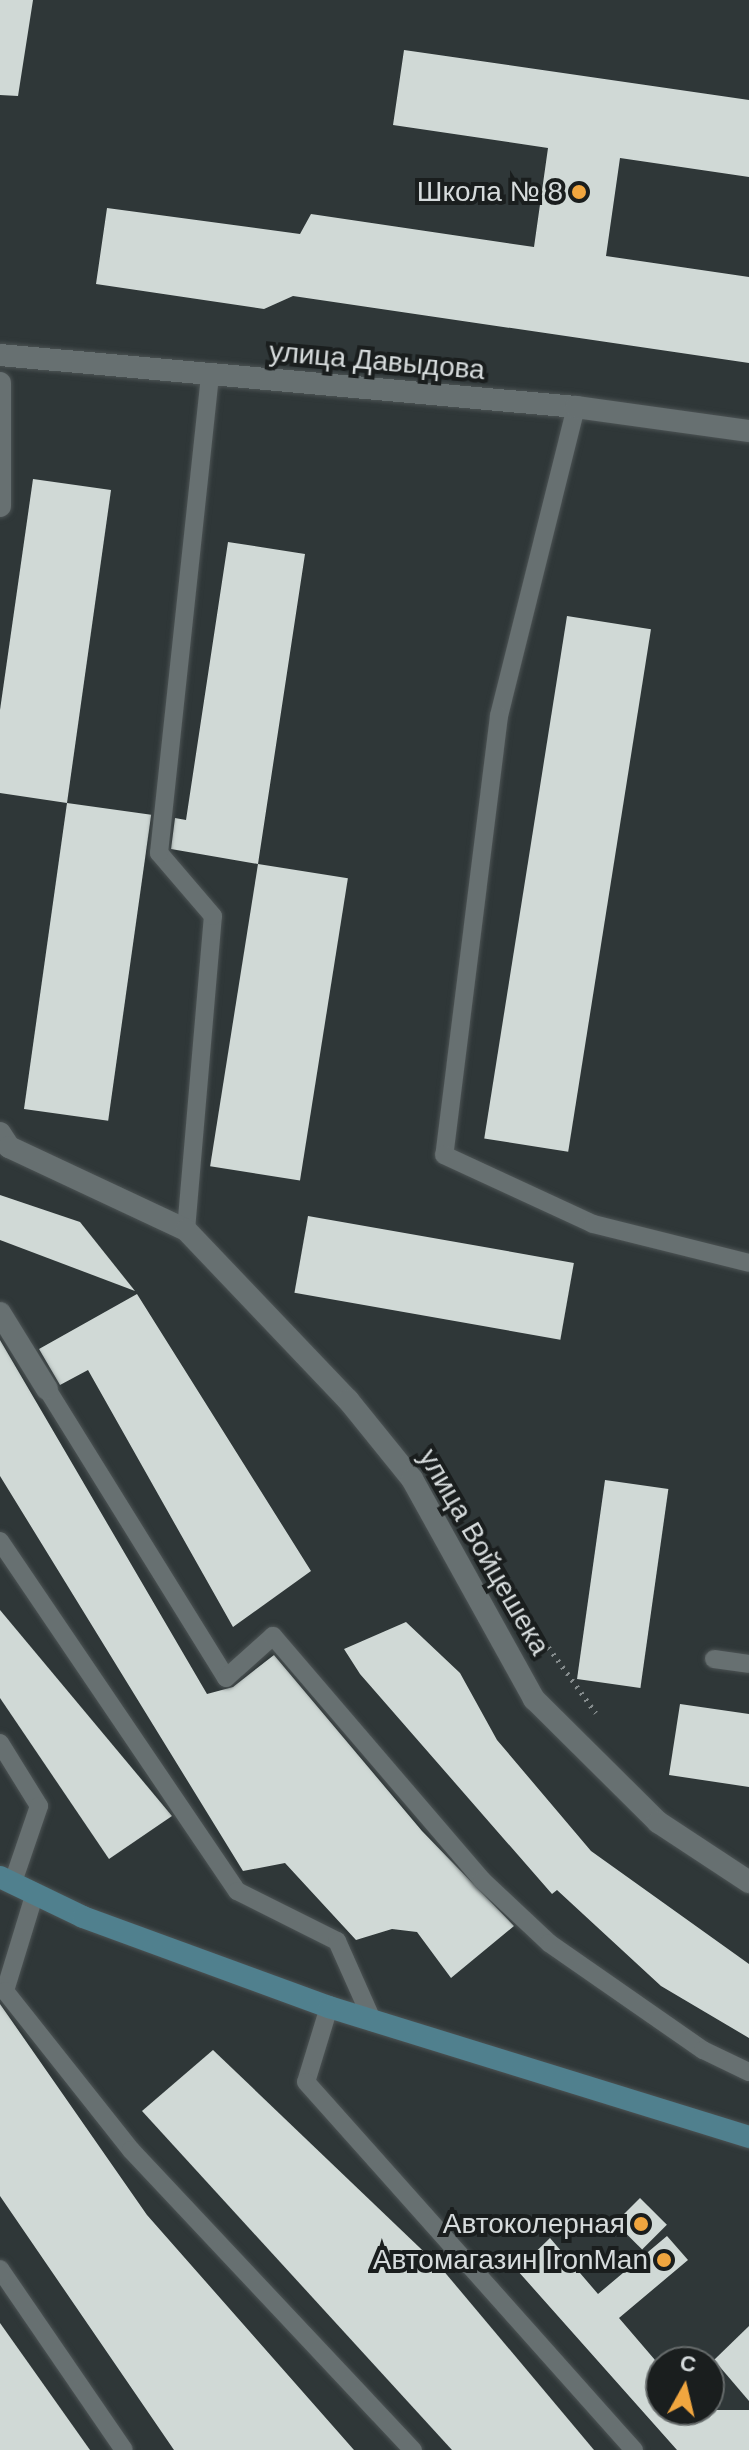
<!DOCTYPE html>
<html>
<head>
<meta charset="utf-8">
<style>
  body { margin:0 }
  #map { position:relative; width:749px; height:2450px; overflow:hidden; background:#2f3738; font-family:Helvetica,sans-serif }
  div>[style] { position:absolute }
  .building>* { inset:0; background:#d0d9d6; transform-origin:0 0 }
  .path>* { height:5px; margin-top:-2.5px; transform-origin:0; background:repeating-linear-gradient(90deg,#858c8d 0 2px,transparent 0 8px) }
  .roads { filter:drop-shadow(0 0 2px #4c5354) drop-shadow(0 0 2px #4c5354) }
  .service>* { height:18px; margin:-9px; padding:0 9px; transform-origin:9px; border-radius:9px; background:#677071 }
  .minor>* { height:22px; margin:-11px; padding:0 11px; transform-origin:11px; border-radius:11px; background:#677071 }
  .secondary>* { height:22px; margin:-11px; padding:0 11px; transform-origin:11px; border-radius:11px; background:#50808e }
  .dots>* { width:22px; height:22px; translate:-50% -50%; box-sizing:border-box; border:4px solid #1a1e1e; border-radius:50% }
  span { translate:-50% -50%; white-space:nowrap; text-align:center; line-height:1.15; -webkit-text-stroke:8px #1a1e1e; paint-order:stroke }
  .poi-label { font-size:28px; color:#d6dbdc }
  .right { translate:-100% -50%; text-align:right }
  .street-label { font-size:28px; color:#d6dbdc }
  .north { position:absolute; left:645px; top:2346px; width:80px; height:80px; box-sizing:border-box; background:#1a1e1e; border:2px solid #656a6a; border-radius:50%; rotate:8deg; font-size:22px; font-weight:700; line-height:32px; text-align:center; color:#d6dbdc }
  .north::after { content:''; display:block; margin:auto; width:28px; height:36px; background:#f1a63f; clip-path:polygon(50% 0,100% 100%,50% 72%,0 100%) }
</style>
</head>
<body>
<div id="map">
  <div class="building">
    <i style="clip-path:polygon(0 0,33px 0,18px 96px,0 95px)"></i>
    <i style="clip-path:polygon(404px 50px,749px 100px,749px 177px,620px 158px,606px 256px,749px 277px,749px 363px,293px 296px,264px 309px,96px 284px,107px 208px,300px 234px,311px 214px,534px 247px,548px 148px,393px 125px)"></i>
    <i style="clip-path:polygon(33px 479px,111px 490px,67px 803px,0 793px,0 710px)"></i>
    <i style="clip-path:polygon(228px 542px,305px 554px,258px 864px,171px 849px,175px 818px,186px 820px)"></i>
    <i style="left:567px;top:616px;width:85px;height:529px;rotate:9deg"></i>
    <i style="left:67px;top:803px;width:85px;height:309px;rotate:8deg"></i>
    <i style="left:258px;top:864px;width:91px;height:306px;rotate:9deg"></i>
    <i style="clip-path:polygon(0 1195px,80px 1222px,135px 1291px,0 1240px)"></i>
    <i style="left:308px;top:1216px;width:270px;height:78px;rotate:10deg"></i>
    <i style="clip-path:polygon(137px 1294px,311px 1571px,233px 1627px,88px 1370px,60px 1385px,39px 1349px)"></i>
    <i style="clip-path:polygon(0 1340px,207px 1694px,233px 1687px,274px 1655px,422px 1831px,514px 1926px,451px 1978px,417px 1932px,392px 1929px,356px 1940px,285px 1863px,243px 1871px,0 1476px)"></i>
    <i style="left:605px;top:1480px;width:64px;height:201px;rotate:8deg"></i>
    <i style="clip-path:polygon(0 1610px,172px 1816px,109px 1859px,0 1698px)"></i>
    <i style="clip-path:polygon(406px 1622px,460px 1673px,497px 1740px,591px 1851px,749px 1964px,749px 2038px,661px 1986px,557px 1890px,552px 1894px,360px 1674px,344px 1649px)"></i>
    <i style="clip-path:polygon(680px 1704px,749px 1714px,749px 1787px,669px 1775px)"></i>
    <i style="clip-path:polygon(0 2004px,147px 2215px,354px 2450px,174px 2450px,0 2196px)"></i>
    <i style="clip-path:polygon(213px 2050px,442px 2269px,594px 2450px,452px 2450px,142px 2111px)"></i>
    <i style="left:640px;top:2198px;width:38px;height:35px;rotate:45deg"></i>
    <i style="clip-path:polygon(667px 2236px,688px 2260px,619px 2318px,661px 2367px,661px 2410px,749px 2410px,749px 2450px,677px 2450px,517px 2270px,550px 2238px,598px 2294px)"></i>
    <i style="clip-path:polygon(0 2323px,90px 2450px,0 2450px)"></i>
    <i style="clip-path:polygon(749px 2326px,749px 2401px,714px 2360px)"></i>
  </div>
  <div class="path">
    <i style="left:539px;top:1634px;width:97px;rotate:54.2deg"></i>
  </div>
  <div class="roads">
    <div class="service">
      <i style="left:576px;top:407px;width:318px;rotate:104deg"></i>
      <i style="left:499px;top:716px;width:442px;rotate:97.1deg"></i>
      <i style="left:444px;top:1155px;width:164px;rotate:24.8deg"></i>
      <i style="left:593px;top:1224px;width:161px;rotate:14deg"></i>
      <i style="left:186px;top:1230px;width:315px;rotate:-85.1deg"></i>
      <i style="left:213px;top:916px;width:83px;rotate:-130.6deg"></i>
      <i style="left:159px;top:853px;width:478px;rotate:-83.9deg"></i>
      <i style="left:47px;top:1389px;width:340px;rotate:58.2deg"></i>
      <i style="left:226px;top:1678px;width:63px;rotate:-41.8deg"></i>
      <i style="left:273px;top:1636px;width:321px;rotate:49.4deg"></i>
      <i style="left:482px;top:1880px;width:92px;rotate:43.2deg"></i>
      <i style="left:549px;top:1943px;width:188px;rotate:34.8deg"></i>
      <i style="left:703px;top:2050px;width:51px;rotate:25.6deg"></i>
      <i style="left:0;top:1541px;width:423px;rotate:55.9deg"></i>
      <i style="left:237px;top:1891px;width:112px;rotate:26.6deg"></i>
      <i style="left:337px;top:1941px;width:89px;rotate:66deg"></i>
      <i style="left:714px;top:1659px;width:35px;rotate:8deg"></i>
      <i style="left:0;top:1743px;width:74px;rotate:58.2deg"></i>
      <i style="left:39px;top:1806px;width:83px;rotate:108.9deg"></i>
      <i style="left:34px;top:1896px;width:99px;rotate:107deg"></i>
      <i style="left:5px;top:1991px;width:203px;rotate:51.6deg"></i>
      <i style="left:131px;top:2150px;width:412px;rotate:46.8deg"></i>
      <i style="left:329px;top:2007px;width:78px;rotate:107deg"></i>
      <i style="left:306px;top:2082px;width:493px;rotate:48.3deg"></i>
      <i style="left:0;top:2269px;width:219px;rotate:55.6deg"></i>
    </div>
    <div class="minor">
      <i style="left:0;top:355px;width:578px;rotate:5.16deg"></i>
      <i style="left:576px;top:407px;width:175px;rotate:7.9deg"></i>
      <i style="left:0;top:383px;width:123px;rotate:90deg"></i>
      <i style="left:0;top:1133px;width:17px;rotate:57deg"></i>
      <i style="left:9px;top:1147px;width:195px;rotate:25.1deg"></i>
      <i style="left:186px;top:1230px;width:235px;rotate:46.4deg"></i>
      <i style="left:348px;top:1400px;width:102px;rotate:51deg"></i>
      <i style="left:412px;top:1479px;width:252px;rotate:61deg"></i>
      <i style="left:534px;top:1699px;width:175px;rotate:44.8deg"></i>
      <i style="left:658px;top:1822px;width:109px;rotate:33.4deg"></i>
      <i style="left:0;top:1313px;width:89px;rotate:58.3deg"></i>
    </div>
    <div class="secondary">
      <i style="left:0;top:1877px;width:92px;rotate:25.7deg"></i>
      <i style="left:83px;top:1917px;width:262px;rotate:20.1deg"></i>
      <i style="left:329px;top:2007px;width:440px;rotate:17.2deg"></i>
    </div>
  </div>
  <div class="dots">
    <i style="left:579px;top:192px;background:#f1a63f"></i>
    <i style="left:641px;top:2224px;background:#f1a63f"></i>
    <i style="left:664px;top:2260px;background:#f1a63f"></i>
  </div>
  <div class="poi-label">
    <span class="right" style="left:563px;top:192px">Школа № 8</span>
    <span class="right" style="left:625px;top:2224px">Автоколерная</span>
    <span class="right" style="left:648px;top:2260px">Автомагазин IronMan</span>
  </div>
  <div class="street-label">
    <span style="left:377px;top:361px;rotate:5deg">улица Давыдова</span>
    <span style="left:484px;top:1552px;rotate:60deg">улица Войцешека</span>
  </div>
  <div class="north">С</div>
</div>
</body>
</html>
